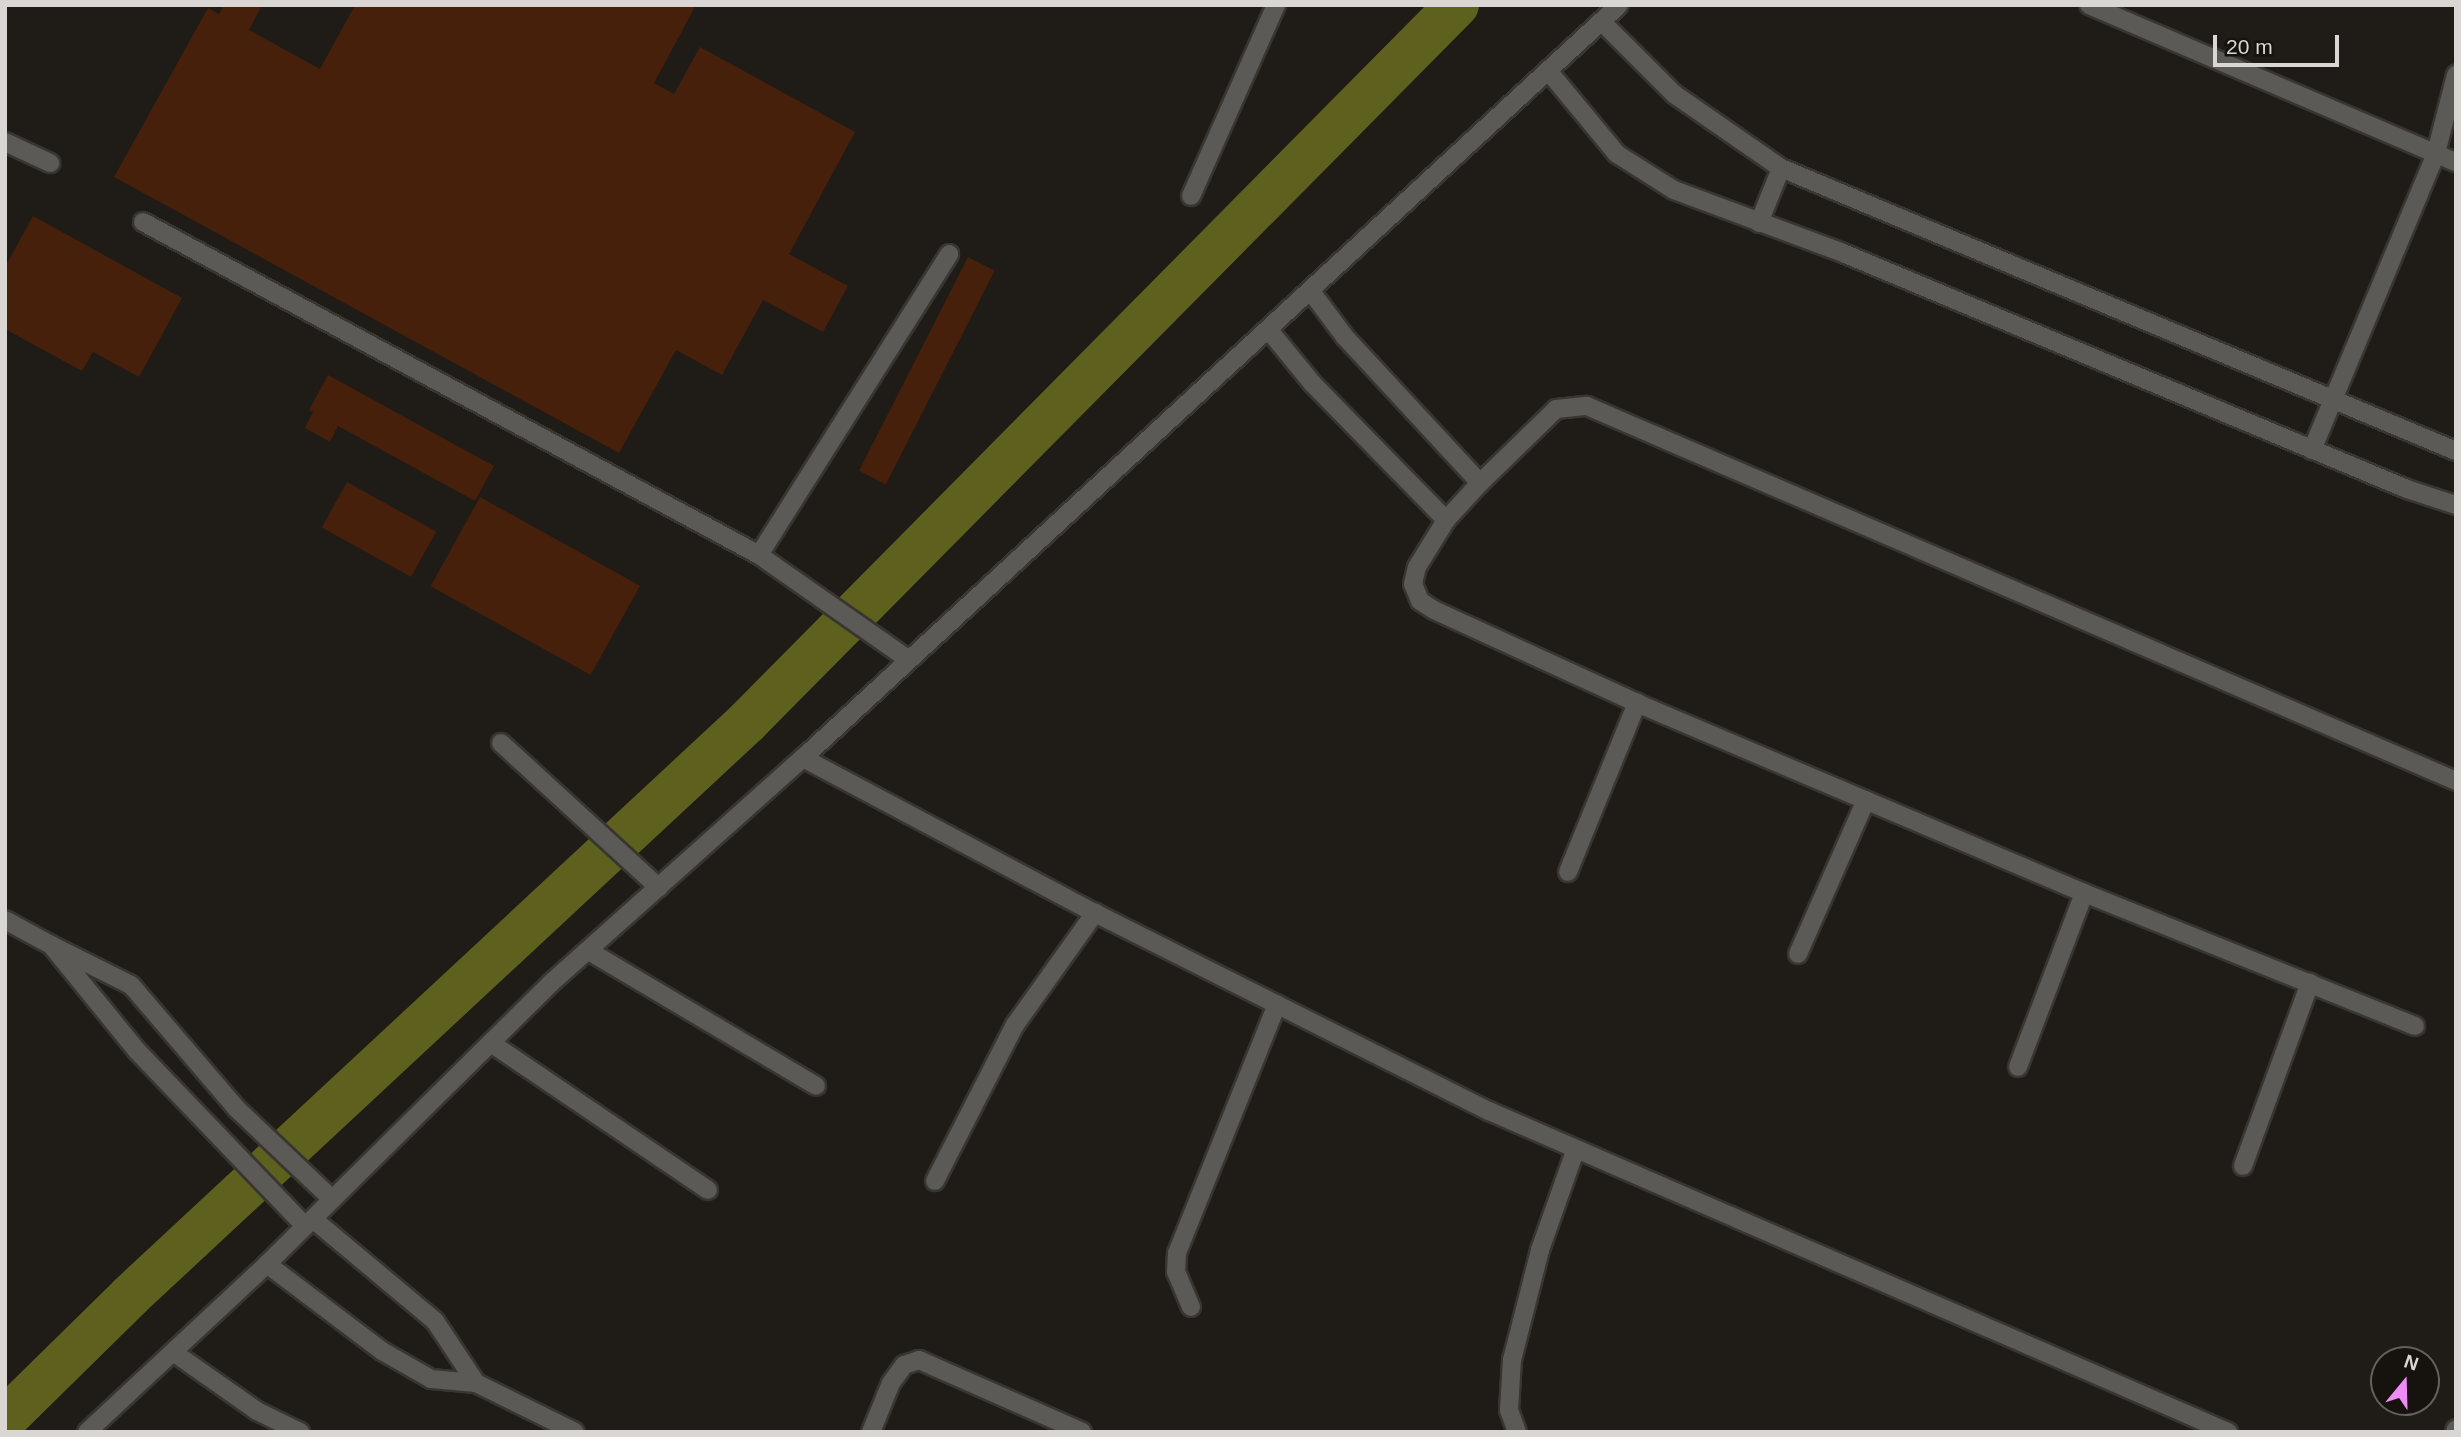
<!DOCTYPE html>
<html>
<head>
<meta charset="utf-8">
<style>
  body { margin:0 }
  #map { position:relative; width:2461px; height:1437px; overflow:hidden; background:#1f1b16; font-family:Helvetica,sans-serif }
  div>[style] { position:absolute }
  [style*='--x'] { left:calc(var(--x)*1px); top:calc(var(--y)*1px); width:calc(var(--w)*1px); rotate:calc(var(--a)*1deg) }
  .canal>* { height:44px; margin:-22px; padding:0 22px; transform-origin:22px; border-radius:22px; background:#5e611e }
  .building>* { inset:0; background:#46200a; transform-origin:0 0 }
  .roads { filter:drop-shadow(2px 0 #393530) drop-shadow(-2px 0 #393530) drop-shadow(0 2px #393530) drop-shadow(0 -2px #393530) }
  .minor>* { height:18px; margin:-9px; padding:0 9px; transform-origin:9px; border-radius:9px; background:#5b5a57 }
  span { translate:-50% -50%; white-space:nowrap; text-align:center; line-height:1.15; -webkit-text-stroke:7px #16120d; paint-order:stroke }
  .frame { position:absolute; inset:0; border:7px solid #d9d6d3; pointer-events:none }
  .north { position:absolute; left:2370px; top:1346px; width:70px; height:70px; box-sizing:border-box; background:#16120d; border:2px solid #64605c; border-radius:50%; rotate:19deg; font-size:19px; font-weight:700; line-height:28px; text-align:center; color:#d9d6d3 }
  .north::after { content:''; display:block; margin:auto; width:24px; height:32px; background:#ef8bf6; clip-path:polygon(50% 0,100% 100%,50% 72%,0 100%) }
  .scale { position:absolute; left:2213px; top:35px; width:126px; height:32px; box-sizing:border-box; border:4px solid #d9d6d3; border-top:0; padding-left:9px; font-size:21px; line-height:24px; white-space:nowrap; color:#d9d6d3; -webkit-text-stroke:5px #16120d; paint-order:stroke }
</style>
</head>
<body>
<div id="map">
  <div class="canal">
    <i style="--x:5;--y:1419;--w:175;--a:-44.5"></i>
    <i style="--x:130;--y:1296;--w:843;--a:-42.93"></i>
    <i style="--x:747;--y:722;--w:1009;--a:-45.28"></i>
  </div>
  <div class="building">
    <i style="clip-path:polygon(224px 5px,262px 5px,249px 30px,320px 69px,355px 5px,696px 5px,654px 83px,674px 94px,700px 47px,855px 132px,789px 254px,848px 286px,823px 332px,763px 300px,722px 375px,676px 350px,619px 453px,114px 177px,208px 8px,219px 14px)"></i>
    <i style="clip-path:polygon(33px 216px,182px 298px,139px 377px,93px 352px,82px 371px,5px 329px,5px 267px)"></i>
    <i style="left:968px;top:257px;width:30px;height:240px;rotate:27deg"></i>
    <i style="clip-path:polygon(328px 375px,494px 466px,475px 501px,338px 426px,330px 442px,305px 428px,313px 412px,309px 410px)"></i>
    <i style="left:347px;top:482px;width:102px;height:52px;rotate:29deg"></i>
    <i style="left:480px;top:497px;width:183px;height:102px;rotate:29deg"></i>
  </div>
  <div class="roads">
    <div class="minor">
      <i style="--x:2089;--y:5;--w:399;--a:23.2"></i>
      <i style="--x:1602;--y:22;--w:102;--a:45"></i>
      <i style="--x:1674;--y:94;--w:130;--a:34.7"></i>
      <i style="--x:1781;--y:168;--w:732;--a:22.75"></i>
      <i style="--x:1550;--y:73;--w:105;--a:50.4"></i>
      <i style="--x:1617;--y:154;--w:67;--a:32.3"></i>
      <i style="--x:1674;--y:190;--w:180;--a:20.4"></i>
      <i style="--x:1843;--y:253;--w:611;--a:22.71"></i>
      <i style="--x:2407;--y:489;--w:52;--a:18.1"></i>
      <i style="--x:5;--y:142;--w:50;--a:25"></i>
      <i style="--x:1191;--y:196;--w:209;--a:-66"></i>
      <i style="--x:143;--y:222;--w:700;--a:28.39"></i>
      <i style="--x:759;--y:555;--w:183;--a:35"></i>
      <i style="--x:1759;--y:223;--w:59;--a:-68.2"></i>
      <i style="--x:1310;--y:290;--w:59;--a:53.3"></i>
      <i style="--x:1345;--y:337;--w:199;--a:47.2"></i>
      <i style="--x:1268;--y:329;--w:70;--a:50.8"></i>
      <i style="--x:1312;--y:383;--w:192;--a:45.6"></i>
      <i style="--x:2312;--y:450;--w:322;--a:-67.3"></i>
      <i style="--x:2436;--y:153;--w:81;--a:-75.6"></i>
      <i style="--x:759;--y:555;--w:356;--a:-57.7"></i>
      <i style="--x:501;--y:743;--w:214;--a:42.5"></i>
      <i style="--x:803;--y:758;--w:331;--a:28"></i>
      <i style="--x:1095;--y:913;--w:441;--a:26.7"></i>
      <i style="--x:1489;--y:1111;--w:806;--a:23.48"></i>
      <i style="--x:1568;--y:872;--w:183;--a:-67.8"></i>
      <i style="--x:5;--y:920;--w:52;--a:28.5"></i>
      <i style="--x:589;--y:951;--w:264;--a:30.7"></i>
      <i style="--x:1798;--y:954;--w:168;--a:-66.2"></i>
      <i style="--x:2415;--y:1026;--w:357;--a:-158.1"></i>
      <i style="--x:2084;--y:893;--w:486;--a:-157"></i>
      <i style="--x:1637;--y:703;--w:223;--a:-155.4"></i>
      <i style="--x:1434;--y:610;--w:17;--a:-147"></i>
      <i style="--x:1420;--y:601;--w:18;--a:-112"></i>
      <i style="--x:1413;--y:584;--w:17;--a:-77"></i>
      <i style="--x:1417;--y:567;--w:55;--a:-58.3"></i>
      <i style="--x:1446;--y:520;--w:50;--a:-47.4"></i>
      <i style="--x:1480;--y:483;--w:106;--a:-44.2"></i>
      <i style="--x:1556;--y:409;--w:31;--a:-6"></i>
      <i style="--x:1587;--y:406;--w:946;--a:23.34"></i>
      <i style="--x:491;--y:1043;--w:262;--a:34.1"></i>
      <i style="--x:2018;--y:1067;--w:186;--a:-69.2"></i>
      <i style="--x:2243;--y:1166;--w:195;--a:-69.9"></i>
      <i style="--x:935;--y:1181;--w:175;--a:-62.9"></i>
      <i style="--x:1015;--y:1025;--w:138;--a:-54.5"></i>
      <i style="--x:313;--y:1219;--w:159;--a:39.9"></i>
      <i style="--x:435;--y:1321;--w:74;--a:56.5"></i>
      <i style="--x:305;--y:1226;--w:241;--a:-133.8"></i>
      <i style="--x:138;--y:1052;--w:138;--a:-129.1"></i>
      <i style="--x:51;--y:945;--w:89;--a:26.6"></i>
      <i style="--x:131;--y:985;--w:163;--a:49.5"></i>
      <i style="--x:237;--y:1109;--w:131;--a:43.5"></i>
      <i style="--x:267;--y:1264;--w:144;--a:37.1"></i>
      <i style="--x:382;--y:1351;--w:56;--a:29.7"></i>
      <i style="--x:431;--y:1379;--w:45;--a:5.1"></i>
      <i style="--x:476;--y:1383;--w:110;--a:26.3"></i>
      <i style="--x:1191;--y:1307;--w:38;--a:-113"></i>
      <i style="--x:1176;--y:1272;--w:19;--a:-87"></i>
      <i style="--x:1177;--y:1253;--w:268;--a:-68.1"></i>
      <i style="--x:173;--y:1352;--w:103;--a:35.1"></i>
      <i style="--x:257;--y:1411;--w:48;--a:26"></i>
      <i style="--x:87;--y:1432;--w:246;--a:-43"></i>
      <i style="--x:267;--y:1264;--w:400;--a:-44.7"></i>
      <i style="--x:551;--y:983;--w:338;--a:-41.8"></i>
      <i style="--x:803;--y:758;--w:1110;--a:-42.7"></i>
      <i style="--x:871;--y:1432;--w:53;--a:-67.8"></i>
      <i style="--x:891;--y:1383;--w:22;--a:-54"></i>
      <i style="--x:904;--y:1365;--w:16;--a:-18"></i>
      <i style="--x:919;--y:1360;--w:178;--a:23.8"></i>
      <i style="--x:1517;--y:1432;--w:23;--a:-110"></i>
      <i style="--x:1509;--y:1410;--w:50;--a:-86.6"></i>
      <i style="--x:1512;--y:1360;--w:114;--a:-75.7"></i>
      <i style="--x:1540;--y:1250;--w:105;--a:-70.5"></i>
      <i style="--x:2455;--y:1432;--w:3;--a:-72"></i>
    </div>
  </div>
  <div class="frame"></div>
  <div class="north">N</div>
  <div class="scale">20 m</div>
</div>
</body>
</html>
